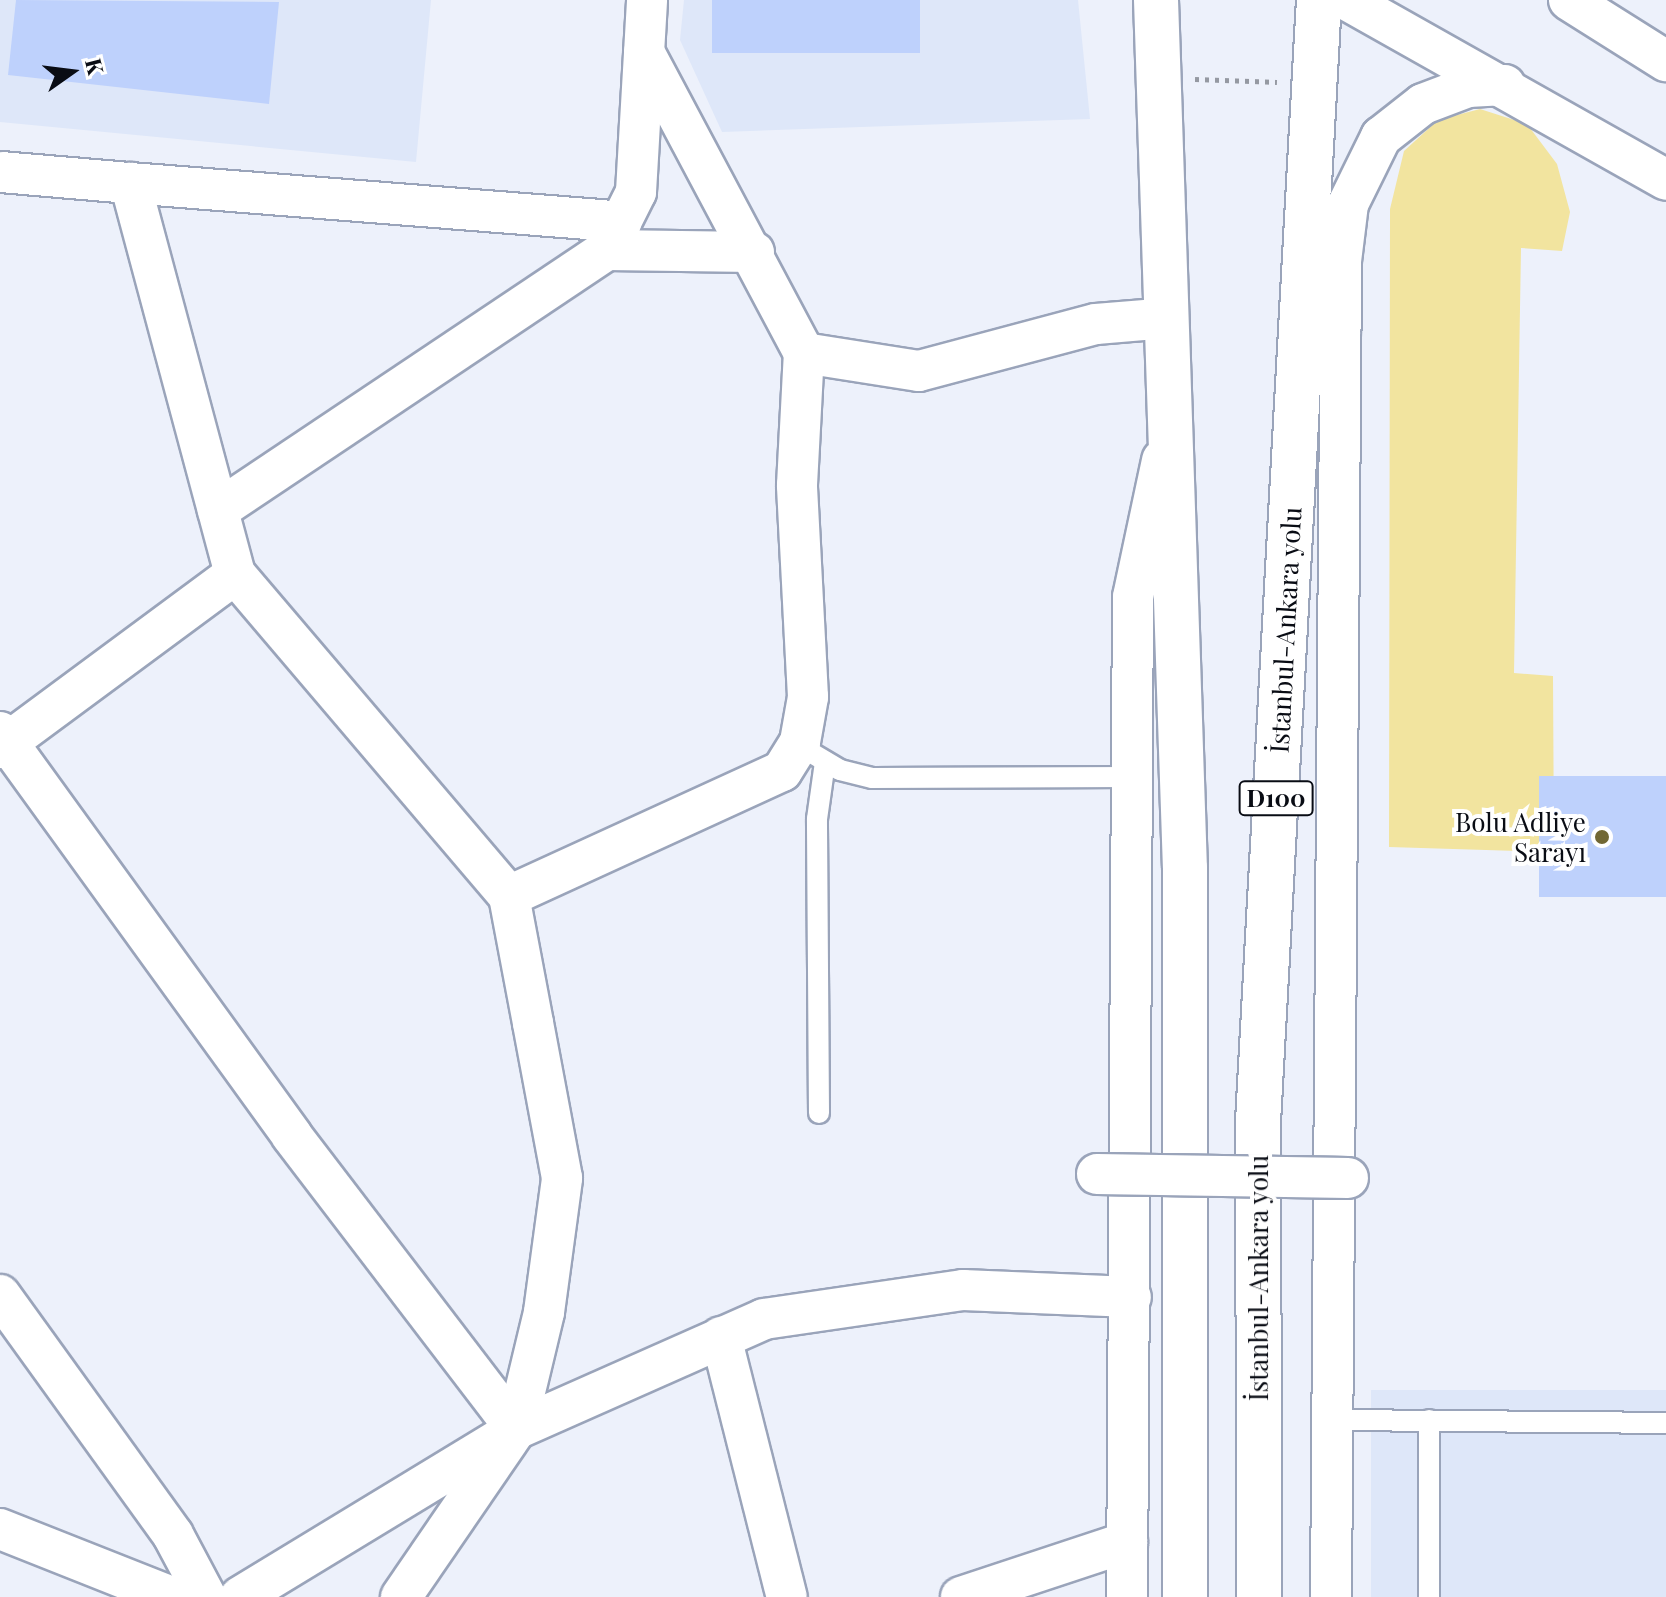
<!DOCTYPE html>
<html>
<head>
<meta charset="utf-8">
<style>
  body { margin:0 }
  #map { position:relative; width:1666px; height:1597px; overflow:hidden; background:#edf1fb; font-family:"Playfair Display",serif }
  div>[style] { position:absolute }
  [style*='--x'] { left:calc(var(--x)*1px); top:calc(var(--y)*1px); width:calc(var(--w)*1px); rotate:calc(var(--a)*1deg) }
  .built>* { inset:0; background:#dee7f9; transform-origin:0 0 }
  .green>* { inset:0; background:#f2e49f }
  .building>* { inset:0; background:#bed1fc; transform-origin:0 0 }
  .path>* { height:5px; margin-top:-2.5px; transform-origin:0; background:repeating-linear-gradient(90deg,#9599a2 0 4px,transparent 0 10px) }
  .roads { filter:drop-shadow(2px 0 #9aa4ba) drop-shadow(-2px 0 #9aa4ba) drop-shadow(0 2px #9aa4ba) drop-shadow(0 -2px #9aa4ba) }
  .lane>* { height:20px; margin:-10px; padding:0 10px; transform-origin:10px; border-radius:10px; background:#fff }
  .street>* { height:40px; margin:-20px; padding:0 20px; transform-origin:20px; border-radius:20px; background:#fff }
  .highway>* { height:44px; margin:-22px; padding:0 22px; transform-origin:22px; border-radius:22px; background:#fff }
  .bridges { filter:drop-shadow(2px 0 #9aa4ba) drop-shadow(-2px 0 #9aa4ba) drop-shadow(0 2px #9aa4ba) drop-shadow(0 -2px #9aa4ba) }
  .street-bridge>* { height:40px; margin:-20px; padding:0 20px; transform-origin:20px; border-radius:20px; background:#fff }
  .dots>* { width:22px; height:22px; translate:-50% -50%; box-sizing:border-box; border:4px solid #fff; border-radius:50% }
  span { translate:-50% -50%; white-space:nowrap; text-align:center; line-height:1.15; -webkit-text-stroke:8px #fff; paint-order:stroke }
  .shield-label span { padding:2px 6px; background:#fff; border:2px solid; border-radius:6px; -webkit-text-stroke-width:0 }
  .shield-label { font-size:24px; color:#090c14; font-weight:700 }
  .street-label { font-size:26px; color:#090c14 }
  .poi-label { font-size:26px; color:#090c14 }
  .right { translate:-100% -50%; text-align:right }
  .north { position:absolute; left:32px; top:32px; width:80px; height:80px; -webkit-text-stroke:6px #fff; paint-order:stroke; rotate:76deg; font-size:22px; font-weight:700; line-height:32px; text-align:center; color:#090c14 }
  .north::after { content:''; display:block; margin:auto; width:28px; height:36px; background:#090c14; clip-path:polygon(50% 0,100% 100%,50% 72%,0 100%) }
</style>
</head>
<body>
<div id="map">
  <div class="built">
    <i style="clip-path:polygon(0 0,431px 0,416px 162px,0 122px)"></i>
    <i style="clip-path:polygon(684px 0,1078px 0,1090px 119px,722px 132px,680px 40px)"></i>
    <i style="left:1666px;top:1390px;width:207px;height:295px;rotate:90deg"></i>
  </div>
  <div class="green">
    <i style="clip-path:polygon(1480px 109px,1527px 124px,1557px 164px,1570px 212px,1562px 251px,1521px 248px,1514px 673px,1553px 676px,1554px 852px,1389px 847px,1390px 209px,1404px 151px,1438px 120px)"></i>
  </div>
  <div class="building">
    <i style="clip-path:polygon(16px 0,279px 2px,269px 104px,8px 75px)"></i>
    <i style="left:712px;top:0;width:208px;height:53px"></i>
    <i style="left:1539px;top:776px;width:127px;height:121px"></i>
  </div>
  <div class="path">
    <i style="--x:1195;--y:79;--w:82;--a:2.1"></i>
  </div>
  <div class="roads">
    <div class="lane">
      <i style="--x:815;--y:755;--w:29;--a:31"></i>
      <i style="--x:840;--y:770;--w:33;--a:14"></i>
      <i style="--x:872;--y:778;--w:259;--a:-0.2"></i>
      <i style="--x:819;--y:1113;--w:294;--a:-90.4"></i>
      <i style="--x:817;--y:819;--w:58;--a:-82"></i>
      <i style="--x:1334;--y:1420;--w:332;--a:0.5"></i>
      <i style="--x:1429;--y:1597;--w:177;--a:-90"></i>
    </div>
    <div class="street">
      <i style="--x:1347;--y:0;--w:366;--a:29.4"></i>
      <i style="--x:1569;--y:0;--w:115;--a:32.2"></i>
      <i style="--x:644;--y:52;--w:341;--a:62"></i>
      <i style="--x:804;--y:353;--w:116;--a:8.9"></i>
      <i style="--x:919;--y:371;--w:183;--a:-14.9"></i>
      <i style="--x:1096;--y:324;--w:71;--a:-4.8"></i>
      <i style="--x:1;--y:172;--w:129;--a:4.9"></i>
      <i style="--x:607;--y:250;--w:147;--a:0.8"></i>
      <i style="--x:218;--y:510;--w:468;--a:-33.8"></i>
      <i style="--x:607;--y:250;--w:65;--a:-63.4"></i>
      <i style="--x:636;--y:192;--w:192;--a:-86.7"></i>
      <i style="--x:0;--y:732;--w:498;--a:54.1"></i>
      <i style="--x:292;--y:1136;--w:369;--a:52.6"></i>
      <i style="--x:0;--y:748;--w:292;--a:-36.5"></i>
      <i style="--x:509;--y:896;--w:300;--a:-24.6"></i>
      <i style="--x:782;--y:771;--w:34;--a:-58"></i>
      <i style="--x:800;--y:742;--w:46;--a:-79.9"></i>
      <i style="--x:808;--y:697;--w:212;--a:-93"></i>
      <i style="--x:797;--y:485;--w:132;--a:-87"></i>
      <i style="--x:0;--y:1295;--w:296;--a:54.2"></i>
      <i style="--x:173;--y:1535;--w:70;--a:62"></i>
      <i style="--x:721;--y:1337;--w:268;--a:75.8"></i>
      <i style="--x:0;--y:1529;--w:185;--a:21.6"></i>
      <i style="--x:240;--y:1597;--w:323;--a:-31.3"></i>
      <i style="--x:516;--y:1429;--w:271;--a:-23.9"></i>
      <i style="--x:764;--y:1319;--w:201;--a:-8.3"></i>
      <i style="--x:963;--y:1290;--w:168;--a:2.4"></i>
      <i style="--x:401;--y:1597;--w:204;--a:-55.6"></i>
      <i style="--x:516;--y:1429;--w:120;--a:-76.5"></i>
      <i style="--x:544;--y:1312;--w:135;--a:-82.3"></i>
      <i style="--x:562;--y:1178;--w:158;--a:-100.6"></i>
      <i style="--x:533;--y:1023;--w:129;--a:-100.7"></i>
      <i style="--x:509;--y:896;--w:423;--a:-130.4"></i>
      <i style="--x:235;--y:574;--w:405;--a:-105"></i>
      <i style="--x:130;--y:183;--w:493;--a:4.5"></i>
      <i style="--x:961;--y:1597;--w:175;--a:-18.3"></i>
      <i style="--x:1127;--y:1597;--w:1000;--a:-89.66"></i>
      <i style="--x:1133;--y:597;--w:140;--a:-78"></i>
      <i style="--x:1331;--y:1597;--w:1336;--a:-89.57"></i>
      <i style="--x:1341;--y:261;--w:57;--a:-83"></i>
      <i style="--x:1348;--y:204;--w:75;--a:-63.8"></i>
      <i style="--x:1381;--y:137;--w:53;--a:-38.2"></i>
      <i style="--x:1423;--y:104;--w:48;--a:-20.7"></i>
      <i style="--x:1468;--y:87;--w:37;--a:-3"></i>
    </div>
    <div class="highway">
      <i style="--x:1156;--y:0;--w:868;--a:88.09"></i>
      <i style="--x:1185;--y:868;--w:729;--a:90"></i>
      <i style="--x:1317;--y:256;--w:78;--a:74.4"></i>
      <i style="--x:1259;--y:1597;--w:475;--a:-90.1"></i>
      <i style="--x:1258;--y:1122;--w:1124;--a:-86.89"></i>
    </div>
  </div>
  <div class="bridges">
    <div class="street-bridge">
      <i style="--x:1097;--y:1174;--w:251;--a:0.9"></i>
    </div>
  </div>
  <div class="dots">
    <i style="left:1602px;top:837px;background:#716734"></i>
  </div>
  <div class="shield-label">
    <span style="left:1276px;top:798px">D100</span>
  </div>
  <div class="street-label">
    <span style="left:1285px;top:630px;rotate:-87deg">İstanbul-Ankara yolu</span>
    <span style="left:1258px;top:1278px;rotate:-90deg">İstanbul-Ankara yolu</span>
  </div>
  <div class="poi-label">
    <span class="right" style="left:1586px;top:837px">Bolu Adliye<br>Sarayı</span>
  </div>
  <div class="north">K</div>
</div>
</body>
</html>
